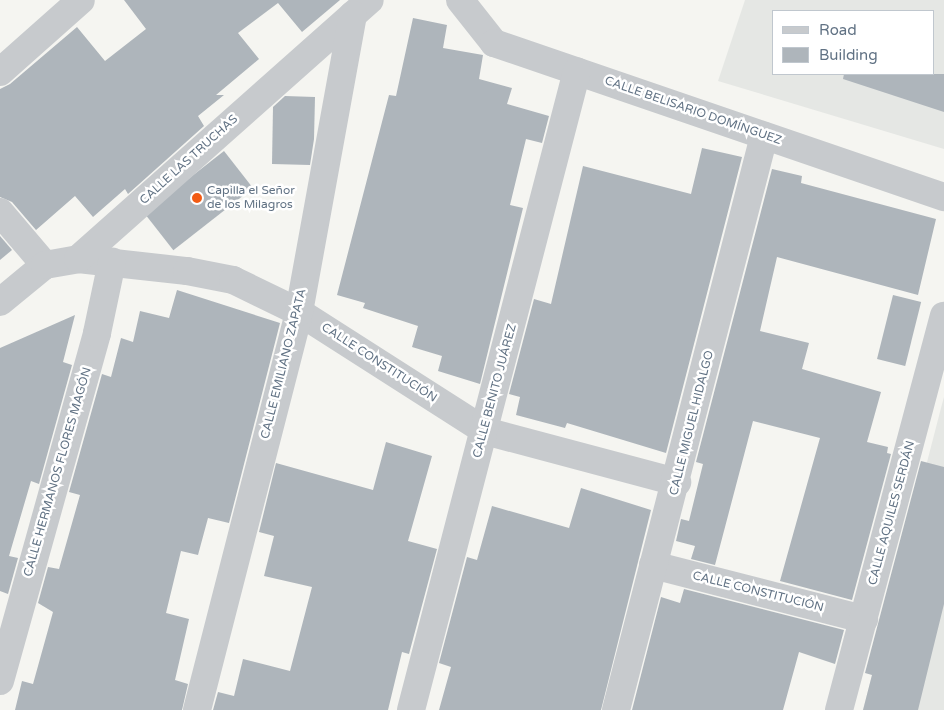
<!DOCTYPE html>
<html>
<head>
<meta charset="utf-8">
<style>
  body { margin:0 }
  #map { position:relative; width:944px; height:710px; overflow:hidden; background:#f5f5f1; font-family:"Varela Round",sans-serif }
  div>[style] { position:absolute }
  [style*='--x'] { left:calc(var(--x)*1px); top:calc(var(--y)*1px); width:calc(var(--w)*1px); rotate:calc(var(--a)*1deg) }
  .built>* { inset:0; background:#e5e7e4 }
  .building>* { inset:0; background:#aeb5bb; transform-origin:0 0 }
  .minor>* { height:28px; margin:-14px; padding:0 14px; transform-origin:14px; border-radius:14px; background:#c7cacd }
  .dots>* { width:14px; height:14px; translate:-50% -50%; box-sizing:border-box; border:2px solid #fff; border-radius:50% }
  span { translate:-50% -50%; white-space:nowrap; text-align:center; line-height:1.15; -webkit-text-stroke:5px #fff; paint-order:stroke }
  .street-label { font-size:12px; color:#617284 }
  .poi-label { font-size:12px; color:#617284 }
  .left { translate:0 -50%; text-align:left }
  .legend { position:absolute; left:772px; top:10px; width:162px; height:65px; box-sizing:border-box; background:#fff; border:1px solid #c0c7ce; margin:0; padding:6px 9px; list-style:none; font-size:15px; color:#617284 }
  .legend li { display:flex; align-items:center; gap:10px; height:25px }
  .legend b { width:25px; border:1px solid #c0c7ce }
</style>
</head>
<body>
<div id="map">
  <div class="built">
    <i style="clip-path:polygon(evenodd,745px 0,944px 0,944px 149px,718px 81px,745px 0,773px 11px,933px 11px,933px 74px,773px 74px,773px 11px)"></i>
    <i style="clip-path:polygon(944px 397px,944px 710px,863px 710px,941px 408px)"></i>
  </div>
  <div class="building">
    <i style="clip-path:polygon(124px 0,340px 0,302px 32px,278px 3px,238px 33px,259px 59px,216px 95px,224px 95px,198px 116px,204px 126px,128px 194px,125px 189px,93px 217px,75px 196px,36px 230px,12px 202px,0 197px,0 89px,10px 84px,77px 27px,105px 61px,146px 29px)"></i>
    <i style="clip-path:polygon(413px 18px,447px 25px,443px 48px,483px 55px,479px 79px,512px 88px,507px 104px,549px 116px,542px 143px,526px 139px,510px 205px,523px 208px,480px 384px,438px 371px,442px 356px,412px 347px,418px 326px,363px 308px,365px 303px,337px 295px,389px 95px,396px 96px)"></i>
    <i style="clip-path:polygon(844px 74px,944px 74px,944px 112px,843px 79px)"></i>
    <i style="clip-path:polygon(285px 96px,315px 97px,314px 139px,310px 165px,272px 164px,273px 107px)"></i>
    <i style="clip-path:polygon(702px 148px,742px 157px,666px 453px,567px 423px,565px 428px,516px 415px,520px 397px,509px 394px,534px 299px,551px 304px,583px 166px,691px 194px)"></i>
    <i style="left:224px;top:151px;width:47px;height:101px;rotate:52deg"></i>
    <i style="clip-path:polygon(772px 169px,802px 176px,801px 183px,936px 219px,918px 295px,777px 257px,760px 331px,809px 343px,802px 369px,881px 392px,867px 442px,888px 447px,887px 453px,891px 454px,852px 600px,780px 581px,820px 438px,753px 421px,715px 565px,691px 559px,695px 546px,676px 541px,681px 519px,689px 521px,703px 464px,696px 462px)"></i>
    <i style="clip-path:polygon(0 236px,12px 250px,0 260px)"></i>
    <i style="clip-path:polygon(177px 290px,280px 323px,229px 523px,208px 518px,198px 555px,181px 551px,166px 613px,189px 619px,175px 680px,188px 684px,182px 710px,15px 710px,22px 681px,33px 684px,53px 612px,38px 603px,48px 567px,59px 569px,80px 495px,69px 492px,102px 374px,111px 377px,121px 338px,133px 342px,140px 311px,169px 318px)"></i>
    <i style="left:893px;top:295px;width:29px;height:66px;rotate:14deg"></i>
    <i style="clip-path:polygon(75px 315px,63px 362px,72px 365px,39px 484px,31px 481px,9px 556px,18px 558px,8px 594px,0 591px,0 348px)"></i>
    <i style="clip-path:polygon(386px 442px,432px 456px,408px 541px,437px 549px,409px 654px,402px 652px,388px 710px,213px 710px,218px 692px,234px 696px,243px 659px,290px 671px,312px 587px,264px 576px,274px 536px,259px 532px,276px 463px,373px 490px)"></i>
    <i style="clip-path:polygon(921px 461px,944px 467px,944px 604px,918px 710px,863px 710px,872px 675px,865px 673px)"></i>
    <i style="clip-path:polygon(581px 488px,651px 510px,601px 710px,439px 710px,451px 667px,439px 663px,467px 557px,477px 560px,492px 506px,569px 528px)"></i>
    <i style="clip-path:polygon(684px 589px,844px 630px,835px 664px,799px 652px,783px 710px,632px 710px,661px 597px,680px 603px)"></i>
  </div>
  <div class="minor">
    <i style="--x:460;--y:0;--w:55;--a:51.7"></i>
    <i style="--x:494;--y:43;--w:476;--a:18.9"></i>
    <i style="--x:0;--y:72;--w:108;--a:-41.6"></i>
    <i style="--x:0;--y:212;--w:70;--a:49.7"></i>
    <i style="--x:78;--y:259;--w:110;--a:6.3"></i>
    <i style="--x:187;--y:271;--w:47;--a:11.1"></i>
    <i style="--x:233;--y:280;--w:73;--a:25.9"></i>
    <i style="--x:299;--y:312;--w:221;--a:32.6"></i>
    <i style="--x:485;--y:431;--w:199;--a:14.9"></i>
    <i style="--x:0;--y:302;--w:58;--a:-39.4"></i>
    <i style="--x:45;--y:265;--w:34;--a:-10"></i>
    <i style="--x:78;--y:259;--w:390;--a:-41.6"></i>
    <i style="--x:653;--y:565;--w:218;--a:14.4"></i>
    <i style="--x:0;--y:681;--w:361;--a:-74.4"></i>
    <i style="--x:97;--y:333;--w:73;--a:-78.1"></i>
    <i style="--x:197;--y:710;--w:411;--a:-75.6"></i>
    <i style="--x:299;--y:312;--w:302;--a:-79.7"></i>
    <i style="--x:411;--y:710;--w:660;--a:-75.44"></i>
    <i style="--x:616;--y:710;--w:593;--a:-75.54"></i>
    <i style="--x:839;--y:710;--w:408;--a:-75.1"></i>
  </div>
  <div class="dots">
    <i style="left:197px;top:198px;background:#f25b14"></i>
  </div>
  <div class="street-label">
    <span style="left:693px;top:111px;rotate:19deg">CALLE BELISARIO DOMÍNGUEZ</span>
    <span style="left:189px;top:160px;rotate:-42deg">CALLE LAS TRUCHAS</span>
    <span style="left:379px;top:363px;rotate:33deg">CALLE CONSTITUCIÓN</span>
    <span style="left:284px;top:364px;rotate:-76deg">CALLE EMILIANO ZAPATA</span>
    <span style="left:495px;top:391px;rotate:-75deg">CALLE BENITO JUÁREZ</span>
    <span style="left:692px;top:423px;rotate:-76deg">CALLE MIGUEL HIDALGO</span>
    <span style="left:58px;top:472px;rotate:-74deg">CALLE HERMANOS FLORES MAGÓN</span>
    <span style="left:892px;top:513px;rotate:-75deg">CALLE AQUILES SERDÁN</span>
    <span style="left:758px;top:592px;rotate:14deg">CALLE CONSTITUCIÓN</span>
  </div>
  <div class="poi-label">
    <span class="left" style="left:207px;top:198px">Capilla el Señor<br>de los Milagros</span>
  </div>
  <ul class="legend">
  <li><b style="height:6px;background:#c7cacd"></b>Road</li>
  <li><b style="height:14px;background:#aeb5bb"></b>Building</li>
  </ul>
</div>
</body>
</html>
